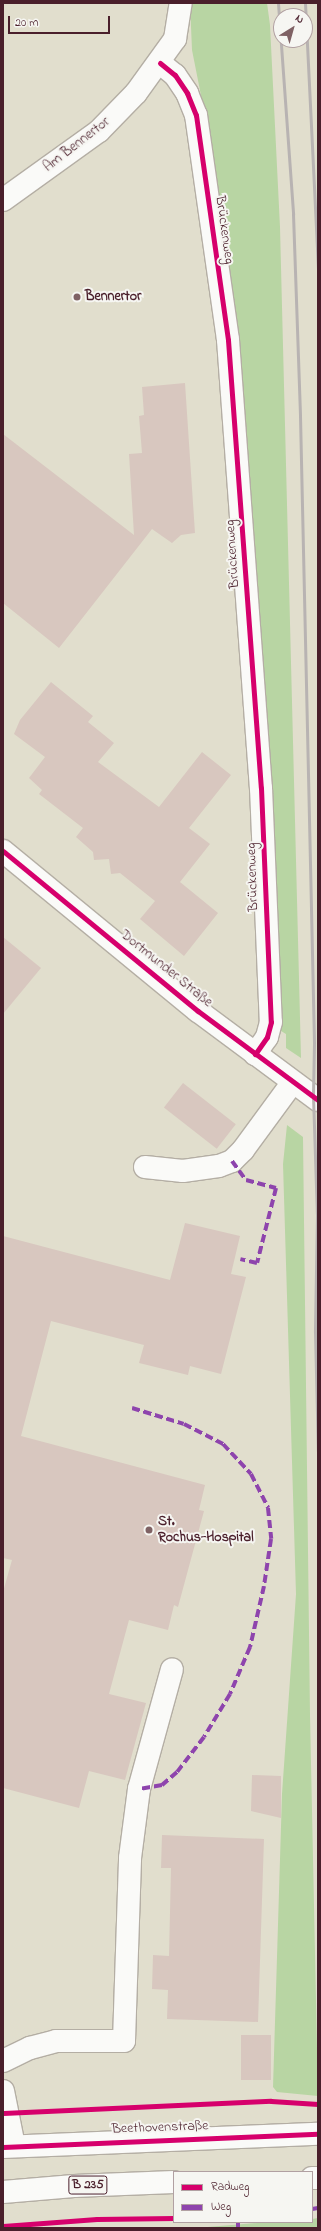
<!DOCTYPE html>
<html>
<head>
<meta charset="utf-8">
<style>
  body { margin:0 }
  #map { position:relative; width:321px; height:2231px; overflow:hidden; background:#e1decd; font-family:"Indie Flower",sans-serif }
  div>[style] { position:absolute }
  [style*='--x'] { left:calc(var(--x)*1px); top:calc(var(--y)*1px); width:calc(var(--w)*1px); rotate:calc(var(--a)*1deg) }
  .green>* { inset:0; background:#b8d5a3 }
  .building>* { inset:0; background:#d8c7bf; transform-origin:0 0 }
  .roads { filter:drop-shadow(1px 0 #b4aea4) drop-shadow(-1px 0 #b4aea4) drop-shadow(0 1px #b4aea4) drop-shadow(0 -1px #b4aea4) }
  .minor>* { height:22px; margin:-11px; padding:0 11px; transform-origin:11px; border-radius:11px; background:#fafaf8 }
  .major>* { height:22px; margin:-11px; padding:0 11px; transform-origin:11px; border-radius:11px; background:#fafaf8 }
  .rail>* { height:3px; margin:-1.5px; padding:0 1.5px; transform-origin:1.5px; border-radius:1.5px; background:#b8b3b2 }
  .quiet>* { height:4px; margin-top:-2px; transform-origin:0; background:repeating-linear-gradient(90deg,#8e44ad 0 8px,transparent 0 12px) }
  .cycleway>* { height:5px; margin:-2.5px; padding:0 2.5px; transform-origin:2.5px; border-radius:2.5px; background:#d6006c }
  .dots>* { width:11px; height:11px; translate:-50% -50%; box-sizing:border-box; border:2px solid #f6f6f2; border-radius:50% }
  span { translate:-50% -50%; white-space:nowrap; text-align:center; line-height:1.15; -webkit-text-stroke:4px #f6f6f2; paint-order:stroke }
  .shield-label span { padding:1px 3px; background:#f6f6f2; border:1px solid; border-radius:3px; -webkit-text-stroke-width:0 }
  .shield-label { font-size:13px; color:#4a1f2b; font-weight:700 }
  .street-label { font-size:14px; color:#4a1f2b }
  .poi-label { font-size:14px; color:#4a1f2b; font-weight:700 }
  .left { translate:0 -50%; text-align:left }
  .frame { position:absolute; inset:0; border:4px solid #4a1f2b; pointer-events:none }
  .legend { position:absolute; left:173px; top:2171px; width:140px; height:52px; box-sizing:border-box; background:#f6f6f2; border:1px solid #b1a0a2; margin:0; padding:5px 7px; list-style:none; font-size:12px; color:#4a1f2b }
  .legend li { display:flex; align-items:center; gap:8px; height:20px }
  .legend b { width:20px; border:1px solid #b1a0a2 }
  .north { position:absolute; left:273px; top:8px; width:40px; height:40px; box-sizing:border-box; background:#f6f6f2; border:1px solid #b1a0a2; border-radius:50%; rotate:37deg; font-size:11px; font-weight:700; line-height:16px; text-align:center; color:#4a1f2b }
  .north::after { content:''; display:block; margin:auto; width:14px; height:18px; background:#7f6264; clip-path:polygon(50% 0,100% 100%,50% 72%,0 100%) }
  .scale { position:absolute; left:8px; top:16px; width:102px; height:18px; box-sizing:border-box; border:2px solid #4a1f2b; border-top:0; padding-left:5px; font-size:12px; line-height:14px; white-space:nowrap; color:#4a1f2b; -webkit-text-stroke:3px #f6f6f2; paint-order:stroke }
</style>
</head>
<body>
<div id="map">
  <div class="green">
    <i style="clip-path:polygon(190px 3px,267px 3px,270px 25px,280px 227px,301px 1058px,286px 1048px,286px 1034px,281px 1031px,258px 610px,211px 146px,192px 50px)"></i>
    <i style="clip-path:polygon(287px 1125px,303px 1137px,310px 1715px,318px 2096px,277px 2092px,273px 2087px,282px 1794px,296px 1594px,283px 1164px)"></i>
    <i style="clip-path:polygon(318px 2218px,318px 2228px,195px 2228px,269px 2222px,312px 2222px,312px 2219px)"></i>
  </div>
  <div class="building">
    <i style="clip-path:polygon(185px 383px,195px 533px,181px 535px,172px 543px,152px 529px,59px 648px,3px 603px,3px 434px,134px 535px,129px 454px,142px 453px,139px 416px,144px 415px,142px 387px)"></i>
    <i style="clip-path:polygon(51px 682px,93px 716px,88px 722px,114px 743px,98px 762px,159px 807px,202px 752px,231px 775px,189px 828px,210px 844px,180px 882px,218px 913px,184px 956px,140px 919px,155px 901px,120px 873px,111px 874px,109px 859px,94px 860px,93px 852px,76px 837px,83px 828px,39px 794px,42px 790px,29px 778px,45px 757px,14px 734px,20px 720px)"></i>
    <i style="clip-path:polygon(3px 937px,41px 968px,3px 1014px)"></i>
    <i style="left:183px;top:1083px;width:67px;height:31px;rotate:38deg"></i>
    <i style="clip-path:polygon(185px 1223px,240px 1236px,231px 1274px,246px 1277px,221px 1374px,190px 1366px,188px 1375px,139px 1363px,144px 1345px,51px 1321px,21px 1436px,205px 1485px,199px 1510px,204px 1511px,178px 1607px,174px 1605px,168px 1630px,129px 1620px,109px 1694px,146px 1703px,125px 1780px,89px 1771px,79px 1808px,3px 1788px,3px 1592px,12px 1560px,3px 1558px,3px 1236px,170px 1280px)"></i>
    <i style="clip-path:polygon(252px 1775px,281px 1776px,281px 1818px,251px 1811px)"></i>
    <i style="clip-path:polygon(162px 1835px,264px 1839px,258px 2022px,167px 2019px,168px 1990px,152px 1989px,153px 1955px,169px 1956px,171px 1868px,161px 1868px)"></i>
    <i style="left:241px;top:2035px;width:30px;height:45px"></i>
  </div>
  <div class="roads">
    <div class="minor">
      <i style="--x:160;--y:63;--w:19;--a:39"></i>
      <i style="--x:175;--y:75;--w:22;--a:56"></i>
      <i style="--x:187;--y:93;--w:24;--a:68"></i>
      <i style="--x:196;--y:115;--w:227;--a:81.9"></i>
      <i style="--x:228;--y:340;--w:449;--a:85.8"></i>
      <i style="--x:261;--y:788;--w:234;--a:87.6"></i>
      <i style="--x:271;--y:1022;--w:16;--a:105"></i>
      <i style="--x:267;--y:1037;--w:21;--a:125"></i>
      <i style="--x:3;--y:200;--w:118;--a:-35.7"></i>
      <i style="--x:99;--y:131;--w:53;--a:-45.8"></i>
      <i style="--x:136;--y:93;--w:67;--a:-54.2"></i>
      <i style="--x:175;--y:39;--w:36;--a:-81"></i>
      <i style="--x:3;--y:851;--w:252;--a:39.4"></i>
      <i style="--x:198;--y:1011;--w:149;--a:36.6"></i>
      <i style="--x:145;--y:1167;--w:38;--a:6"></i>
      <i style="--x:183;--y:1171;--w:36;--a:-8"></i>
      <i style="--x:219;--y:1166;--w:14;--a:-21"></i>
      <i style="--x:232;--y:1161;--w:16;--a:-45"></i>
      <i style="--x:243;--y:1150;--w:84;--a:-53.7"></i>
      <i style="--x:3;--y:2061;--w:30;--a:-26"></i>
      <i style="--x:30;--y:2048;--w:27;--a:-15"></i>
      <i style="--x:56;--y:2041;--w:68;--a:0"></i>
      <i style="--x:124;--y:2041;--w:183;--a:-88.1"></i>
      <i style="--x:130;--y:1858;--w:70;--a:-82.6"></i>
      <i style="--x:139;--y:1789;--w:124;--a:-74.6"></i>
      <i style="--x:3;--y:2091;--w:56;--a:78.7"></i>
    </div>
    <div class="major">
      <i style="--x:3;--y:2147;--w:315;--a:-2.4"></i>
      <i style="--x:312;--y:2178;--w:6;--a:0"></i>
      <i style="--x:3;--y:2192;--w:71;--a:-4.8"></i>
      <i style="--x:74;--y:2186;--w:100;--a:-2.3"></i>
    </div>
  </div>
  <div class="rail">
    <i style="--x:278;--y:3;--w:212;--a:85.9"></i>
    <i style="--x:293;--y:214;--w:202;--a:88"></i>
    <i style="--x:300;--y:416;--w:627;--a:88.72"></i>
    <i style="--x:314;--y:1043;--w:53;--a:91.1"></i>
    <i style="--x:313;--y:1096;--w:118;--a:88.1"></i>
    <i style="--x:317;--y:1214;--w:118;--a:91"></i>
    <i style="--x:315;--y:1332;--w:119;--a:88.6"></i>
    <i style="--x:305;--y:3;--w:269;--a:87.2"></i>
  </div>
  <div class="quiet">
    <i style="--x:232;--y:1161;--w:24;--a:54"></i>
    <i style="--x:246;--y:1180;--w:31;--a:15"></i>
    <i style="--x:276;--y:1188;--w:77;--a:104.2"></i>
    <i style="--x:257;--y:1263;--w:17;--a:-167"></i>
    <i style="--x:132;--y:1408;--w:54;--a:17.1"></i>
    <i style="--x:184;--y:1424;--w:44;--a:27.1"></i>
    <i style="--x:223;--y:1444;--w:41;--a:47"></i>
    <i style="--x:251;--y:1474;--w:38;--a:63"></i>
    <i style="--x:268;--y:1508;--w:31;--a:84"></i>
    <i style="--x:271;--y:1539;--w:48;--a:98.5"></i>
    <i style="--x:264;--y:1586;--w:63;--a:102.9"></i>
    <i style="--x:250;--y:1647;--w:51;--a:113.1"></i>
    <i style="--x:230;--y:1694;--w:50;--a:121.2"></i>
    <i style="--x:204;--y:1737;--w:44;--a:127.6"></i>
    <i style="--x:177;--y:1772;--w:20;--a:139"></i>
    <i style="--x:162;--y:1785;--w:23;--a:170"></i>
    <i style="--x:312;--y:2209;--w:6;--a:-9"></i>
    <i style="--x:238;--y:2222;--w:6;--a:90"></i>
  </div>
  <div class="cycleway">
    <i style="--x:160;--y:63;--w:19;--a:39"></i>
    <i style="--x:175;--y:75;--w:22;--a:56"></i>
    <i style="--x:187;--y:93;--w:24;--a:68"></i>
    <i style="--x:196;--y:115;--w:227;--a:81.9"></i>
    <i style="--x:228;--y:340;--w:449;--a:85.8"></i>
    <i style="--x:261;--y:788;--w:234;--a:87.6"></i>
    <i style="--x:271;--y:1022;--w:16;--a:105"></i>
    <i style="--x:267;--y:1037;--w:21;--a:125"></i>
    <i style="--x:3;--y:851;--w:252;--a:39.4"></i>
    <i style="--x:198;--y:1011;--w:149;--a:36.6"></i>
    <i style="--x:3;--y:2113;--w:268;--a:-2.6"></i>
    <i style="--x:271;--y:2101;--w:47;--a:3.7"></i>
    <i style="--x:3;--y:2147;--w:315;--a:-2.4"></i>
    <i style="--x:3;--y:2226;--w:94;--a:-4.3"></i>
    <i style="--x:97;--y:2219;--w:77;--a:-0.7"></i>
  </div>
  <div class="dots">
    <i style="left:77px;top:297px;background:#7f6264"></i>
    <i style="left:149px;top:1530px;background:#7f6264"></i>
  </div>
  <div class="shield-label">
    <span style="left:88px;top:2185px">B 235</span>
  </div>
  <div class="street-label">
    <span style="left:77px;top:145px;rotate:-38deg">Am Bennertor</span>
    <span style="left:224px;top:230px;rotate:82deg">Brückenweg</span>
    <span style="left:233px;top:554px;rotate:-94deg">Brückenweg</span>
    <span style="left:253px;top:877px;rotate:-92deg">Brückenweg</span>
    <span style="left:166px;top:969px;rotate:39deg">Dortmunder Straße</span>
    <span style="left:160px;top:2128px;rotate:-2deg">Beethovenstraße</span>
  </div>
  <div class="poi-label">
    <span class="left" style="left:85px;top:297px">Bennertor</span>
    <span class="left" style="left:158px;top:1530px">St.<br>Rochus-Hospital</span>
  </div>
  <div class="frame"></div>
  <ul class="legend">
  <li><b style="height:5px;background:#d6006c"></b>Radweg</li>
  <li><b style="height:5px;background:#8e44ad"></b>Weg</li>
  </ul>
  <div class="north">N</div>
  <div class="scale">20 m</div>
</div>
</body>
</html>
